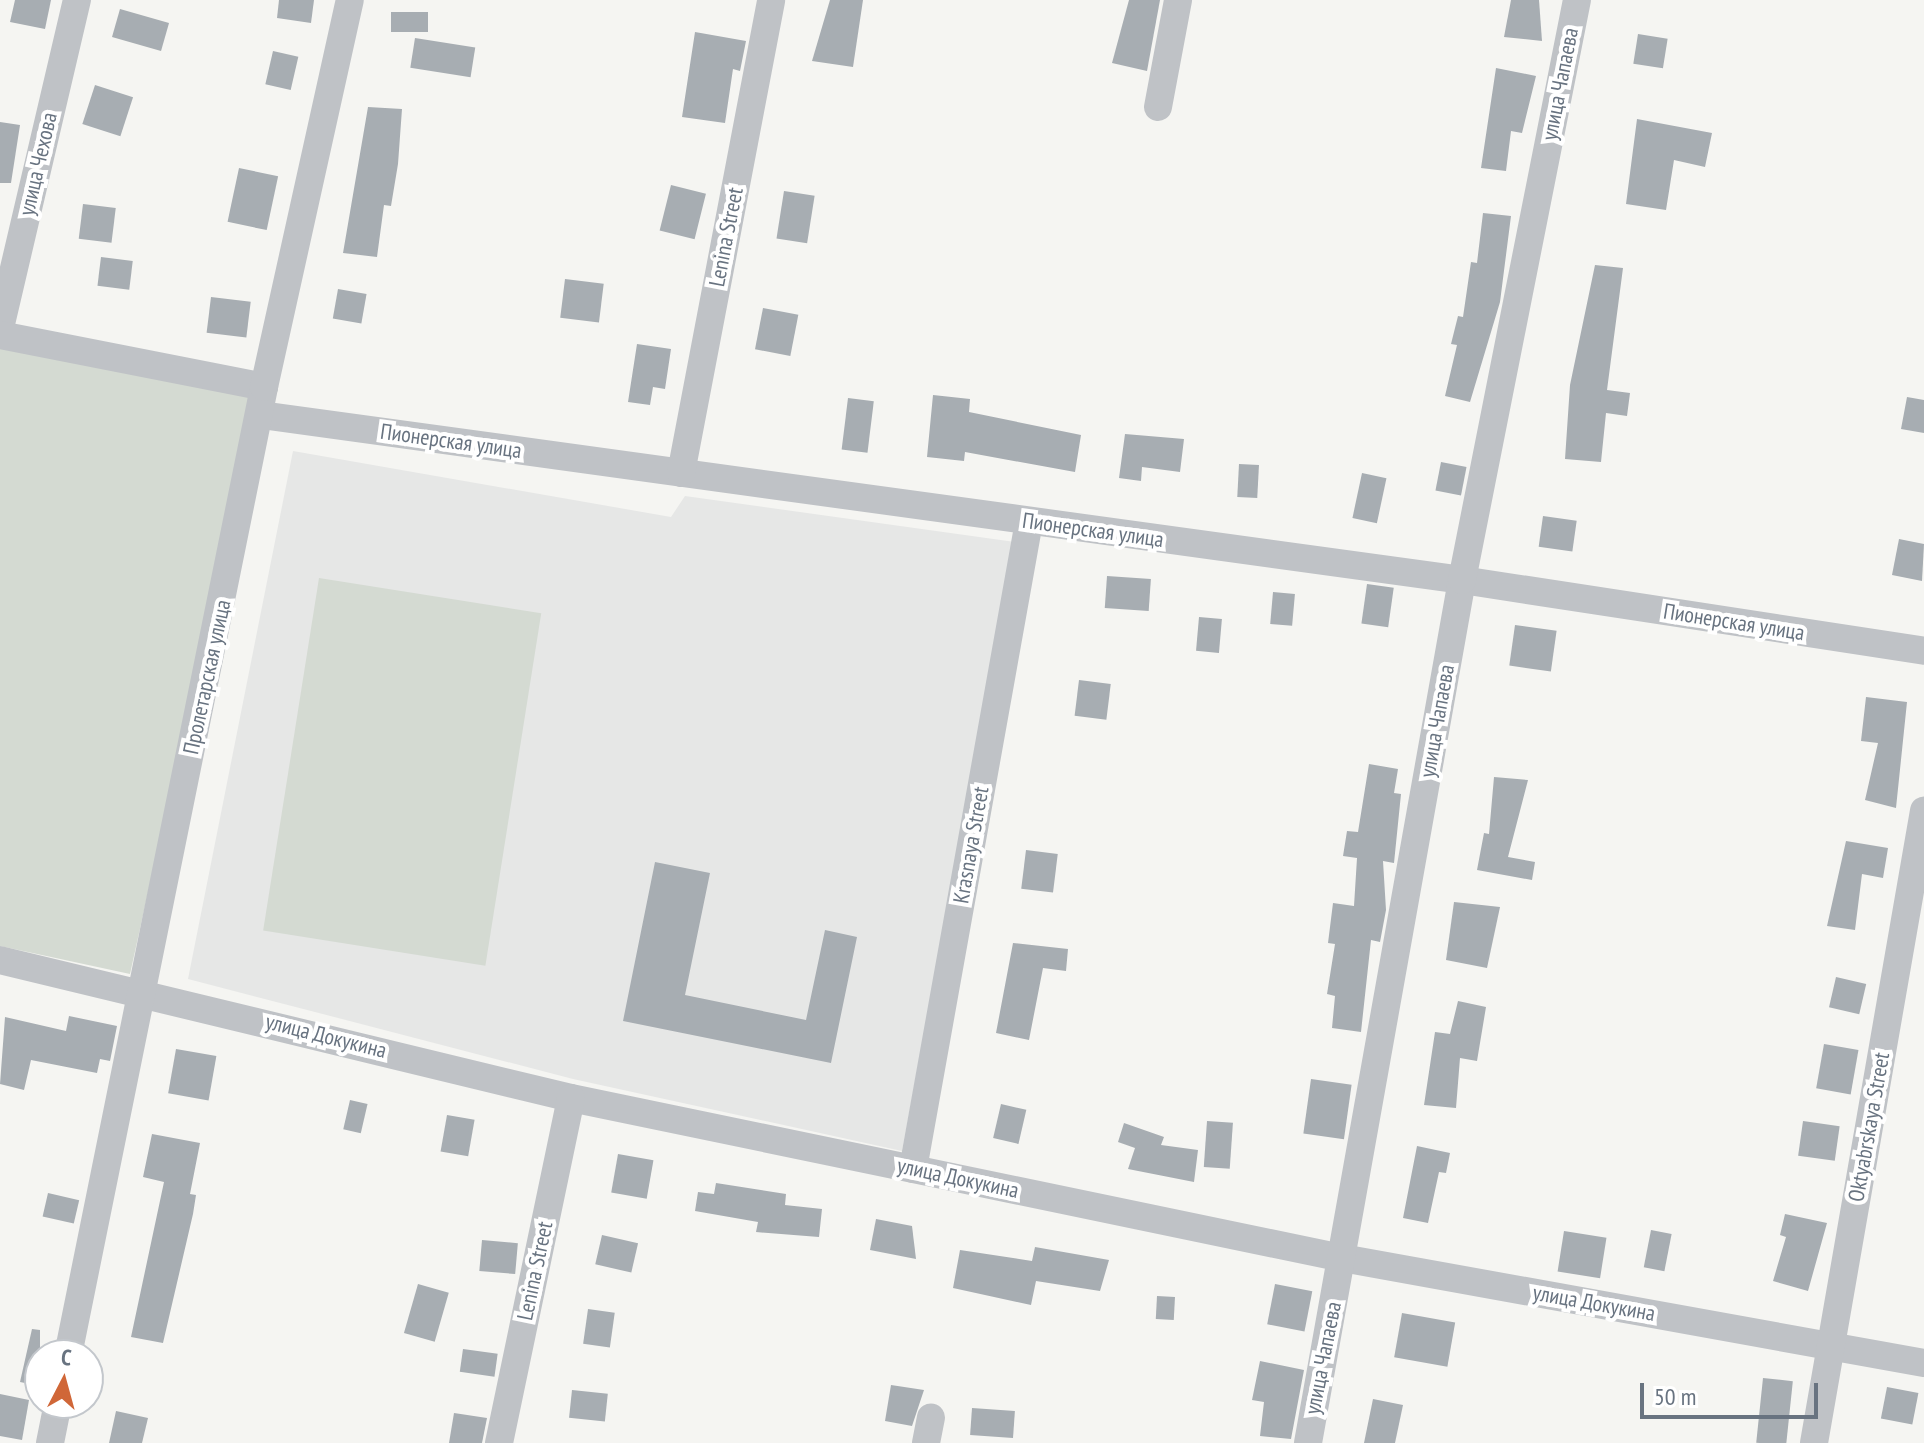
<!DOCTYPE html>
<html>
<head>
<meta charset="utf-8">
<style>
  body { margin:0 }
  #map { position:relative; width:1924px; height:1443px; overflow:hidden; background:#f5f5f2; font-family:"PT Sans Narrow",sans-serif }
  div>[style] { position:absolute }
  [style*='--x'] { left:calc(var(--x)*1px); top:calc(var(--y)*1px); width:calc(var(--w)*1px); rotate:calc(var(--a)*1deg) }
  .built>* { inset:0; background:#e6e7e6 }
  .green>* { inset:0; background:#d4dad2; transform-origin:0 0 }
  .building>* { inset:0; background:#a7adb2; transform-origin:0 0 }
  .minor>* { height:28px; margin:-14px; padding:0 14px; transform-origin:14px; border-radius:14px; background:#bfc2c6 }
  span { translate:-50% -50%; white-space:nowrap; text-align:center; line-height:1.15; -webkit-text-stroke:8px #fff; paint-order:stroke }
  .street-label { font-size:22px; color:#687380 }
  .north { position:absolute; left:24px; top:1339px; width:80px; height:80px; box-sizing:border-box; background:#fff; border:2px solid #c3c7cc; border-radius:50%; rotate:6deg; font-size:22px; font-weight:700; line-height:32px; text-align:center; color:#687380 }
  .north::after { content:''; display:block; margin:auto; width:28px; height:36px; background:#d06738; clip-path:polygon(50% 0,100% 100%,50% 72%,0 100%) }
  .scale { position:absolute; left:1640px; top:1383px; width:178px; height:36px; box-sizing:border-box; border:4px solid #687380; border-top:0; padding-left:10px; font-size:24px; line-height:28px; white-space:nowrap; color:#687380; -webkit-text-stroke:6px #fff; paint-order:stroke }
</style>
</head>
<body>
<div id="map">
  <div class="built">
    <i style="clip-path:polygon(293px 451px,671px 517px,685px 496px,1015px 542px,902px 1151px,573px 1079px,188px 979px)"></i>
  </div>
  <div class="green">
    <i style="clip-path:polygon(0 347px,257px 398px,130px 974px,0 946px)"></i>
    <i style="left:319px;top:578px;width:225px;height:357px;rotate:9deg"></i>
  </div>
  <div class="building">
    <i style="clip-path:polygon(15px 0,51px 0,45px 29px,10px 22px)"></i>
    <i style="clip-path:polygon(279px 0,314px 0,311px 23px,277px 18px)"></i>
    <i style="clip-path:polygon(830px 0,863px 0,853px 67px,812px 61px)"></i>
    <i style="clip-path:polygon(1129px 0,1160px 0,1147px 71px,1112px 63px)"></i>
    <i style="clip-path:polygon(1511px 0,1539px 0,1542px 41px,1504px 37px)"></i>
    <i style="left:120px;top:9px;width:51px;height:29px;rotate:16deg"></i>
    <i style="left:391px;top:12px;width:37px;height:20px"></i>
    <i style="clip-path:polygon(695px 32px,746px 41px,740px 71px,733px 69px,725px 123px,682px 117px)"></i>
    <i style="left:1638px;top:34px;width:30px;height:30px;rotate:9deg"></i>
    <i style="left:415px;top:38px;width:61px;height:30px;rotate:9deg"></i>
    <i style="left:273px;top:51px;width:26px;height:34px;rotate:13deg"></i>
    <i style="clip-path:polygon(1496px 68px,1536px 76px,1522px 133px,1511px 131px,1506px 171px,1481px 168px)"></i>
    <i style="left:95px;top:85px;width:40px;height:41px;rotate:18deg"></i>
    <i style="clip-path:polygon(368px 107px,402px 109px,398px 164px,391px 206px,384px 205px,377px 257px,343px 253px)"></i>
    <i style="clip-path:polygon(1637px 119px,1712px 133px,1705px 167px,1674px 160px,1666px 210px,1626px 204px)"></i>
    <i style="clip-path:polygon(0 122px,20px 125px,11px 183px,0 183px)"></i>
    <i style="left:239px;top:168px;width:40px;height:55px;rotate:12deg"></i>
    <i style="left:671px;top:185px;width:36px;height:47px;rotate:14deg"></i>
    <i style="left:784px;top:191px;width:31px;height:48px;rotate:9deg"></i>
    <i style="left:83px;top:204px;width:33px;height:35px;rotate:7deg"></i>
    <i style="clip-path:polygon(1483px 213px,1511px 216px,1500px 302px,1470px 402px,1445px 396px,1457px 345px,1451px 344px,1458px 316px,1463px 317px,1471px 262px,1477px 263px)"></i>
    <i style="left:101px;top:257px;width:32px;height:29px;rotate:7deg"></i>
    <i style="clip-path:polygon(1595px 265px,1623px 268px,1607px 390px,1630px 393px,1627px 416px,1606px 413px,1601px 462px,1565px 459px,1570px 385px)"></i>
    <i style="left:565px;top:279px;width:39px;height:39px;rotate:7deg"></i>
    <i style="left:338px;top:289px;width:29px;height:30px;rotate:10deg"></i>
    <i style="left:211px;top:297px;width:40px;height:36px;rotate:7deg"></i>
    <i style="left:763px;top:308px;width:36px;height:42px;rotate:11deg"></i>
    <i style="clip-path:polygon(637px 344px,671px 349px,665px 389px,653px 387px,650px 405px,628px 402px)"></i>
    <i style="clip-path:polygon(933px 395px,970px 399px,969px 412px,1081px 435px,1075px 472px,965px 452px,964px 461px,927px 457px)"></i>
    <i style="clip-path:polygon(1907px 397px,1924px 400px,1924px 433px,1901px 429px)"></i>
    <i style="left:848px;top:398px;width:26px;height:52px;rotate:7deg"></i>
    <i style="clip-path:polygon(1125px 434px,1184px 439px,1180px 472px,1142px 467px,1141px 481px,1119px 478px)"></i>
    <i style="left:1441px;top:462px;width:26px;height:29px;rotate:11deg"></i>
    <i style="left:1239px;top:464px;width:20px;height:33px;rotate:3deg"></i>
    <i style="left:1362px;top:473px;width:25px;height:46px;rotate:12deg"></i>
    <i style="left:1543px;top:516px;width:34px;height:31px;rotate:8deg"></i>
    <i style="clip-path:polygon(1899px 539px,1924px 544px,1922px 581px,1892px 575px)"></i>
    <i style="left:1107px;top:576px;width:44px;height:32px;rotate:4deg"></i>
    <i style="left:1367px;top:584px;width:27px;height:40px;rotate:8deg"></i>
    <i style="left:1273px;top:592px;width:22px;height:32px;rotate:5deg"></i>
    <i style="left:1199px;top:617px;width:23px;height:34px;rotate:5deg"></i>
    <i style="left:1515px;top:625px;width:42px;height:41px;rotate:8deg"></i>
    <i style="left:1079px;top:680px;width:32px;height:36px;rotate:7deg"></i>
    <i style="clip-path:polygon(1866px 697px,1907px 702px,1896px 808px,1865px 800px,1878px 743px,1861px 741px)"></i>
    <i style="clip-path:polygon(1369px 764px,1398px 769px,1394px 793px,1401px 794px,1394px 863px,1383px 861px,1386px 910px,1380px 942px,1371px 940px,1361px 1032px,1332px 1028px,1335px 996px,1327px 994px,1335px 944px,1328px 943px,1333px 903px,1354px 906px,1357px 858px,1343px 856px,1347px 831px,1358px 832px)"></i>
    <i style="clip-path:polygon(1494px 777px,1528px 780px,1508px 857px,1535px 862px,1532px 880px,1477px 870px,1484px 833px,1489px 834px)"></i>
    <i style="clip-path:polygon(1846px 841px,1888px 848px,1883px 878px,1862px 874px,1855px 930px,1827px 926px)"></i>
    <i style="left:1026px;top:850px;width:32px;height:39px;rotate:7deg"></i>
    <i style="clip-path:polygon(655px 862px,710px 873px,685px 995px,806px 1020px,825px 930px,857px 937px,831px 1063px,623px 1021px)"></i>
    <i style="clip-path:polygon(1454px 902px,1500px 907px,1487px 968px,1446px 960px)"></i>
    <i style="clip-path:polygon(1013px 943px,1068px 949px,1066px 971px,1043px 968px,1029px 1040px,996px 1033px)"></i>
    <i style="left:1836px;top:977px;width:31px;height:31px;rotate:13deg"></i>
    <i style="clip-path:polygon(1458px 1001px,1486px 1007px,1477px 1061px,1460px 1058px,1456px 1108px,1424px 1105px,1435px 1032px,1450px 1034px)"></i>
    <i style="clip-path:polygon(69px 1016px,117px 1026px,110px 1061px,100px 1059px,97px 1073px,31px 1060px,24px 1090px,0 1084px,5px 1017px,66px 1031px)"></i>
    <i style="left:1824px;top:1044px;width:35px;height:45px;rotate:10deg"></i>
    <i style="left:176px;top:1049px;width:41px;height:45px;rotate:10deg"></i>
    <i style="left:1311px;top:1079px;width:41px;height:55px;rotate:8deg"></i>
    <i style="left:350px;top:1100px;width:18px;height:30px;rotate:13deg"></i>
    <i style="left:1001px;top:1104px;width:26px;height:35px;rotate:13deg"></i>
    <i style="left:447px;top:1115px;width:28px;height:37px;rotate:10deg"></i>
    <i style="left:1207px;top:1121px;width:26px;height:46px;rotate:4deg"></i>
    <i style="left:1803px;top:1121px;width:37px;height:35px;rotate:8deg"></i>
    <i style="clip-path:polygon(1124px 1123px,1164px 1137px,1161px 1145px,1198px 1150px,1194px 1182px,1128px 1169px,1135px 1148px,1118px 1142px)"></i>
    <i style="clip-path:polygon(152px 1134px,200px 1143px,190px 1194px,196px 1195px,193px 1214px,163px 1343px,131px 1337px,164px 1182px,143px 1177px)"></i>
    <i style="clip-path:polygon(1417px 1146px,1450px 1153px,1446px 1173px,1439px 1172px,1428px 1223px,1403px 1218px)"></i>
    <i style="left:618px;top:1154px;width:36px;height:39px;rotate:10deg"></i>
    <i style="clip-path:polygon(716px 1183px,786px 1194px,785px 1205px,822px 1209px,819px 1237px,756px 1232px,758px 1222px,695px 1211px,698px 1192px,714px 1194px)"></i>
    <i style="left:48px;top:1193px;width:32px;height:24px;rotate:13deg"></i>
    <i style="clip-path:polygon(1785px 1214px,1827px 1223px,1808px 1291px,1773px 1281px,1786px 1237px,1780px 1235px)"></i>
    <i style="clip-path:polygon(876px 1219px,912px 1226px,916px 1259px,870px 1250px)"></i>
    <i style="left:1651px;top:1230px;width:21px;height:38px;rotate:11deg"></i>
    <i style="left:1564px;top:1231px;width:43px;height:41px;rotate:9deg"></i>
    <i style="left:602px;top:1235px;width:37px;height:30px;rotate:13deg"></i>
    <i style="left:482px;top:1240px;width:36px;height:31px;rotate:5deg"></i>
    <i style="clip-path:polygon(1035px 1247px,1109px 1260px,1100px 1291px,1036px 1281px,1031px 1305px,953px 1288px,960px 1250px,1032px 1261px)"></i>
    <i style="left:418px;top:1284px;width:32px;height:51px;rotate:16deg"></i>
    <i style="left:1275px;top:1284px;width:38px;height:41px;rotate:11deg"></i>
    <i style="left:1157px;top:1296px;width:18px;height:23px;rotate:3deg"></i>
    <i style="left:588px;top:1309px;width:27px;height:35px;rotate:8deg"></i>
    <i style="left:1402px;top:1313px;width:54px;height:45px;rotate:10deg"></i>
    <i style="clip-path:polygon(32px 1329px,40px 1330px,40px 1386px,20px 1382px)"></i>
    <i style="left:463px;top:1349px;width:35px;height:23px;rotate:8deg"></i>
    <i style="clip-path:polygon(1260px 1361px,1304px 1370px,1291px 1439px,1260px 1436px,1264px 1402px,1252px 1400px)"></i>
    <i style="left:1763px;top:1378px;width:30px;height:65px;rotate:6deg"></i>
    <i style="clip-path:polygon(891px 1385px,924px 1390px,912px 1426px,885px 1421px)"></i>
    <i style="left:1887px;top:1387px;width:32px;height:32px;rotate:11deg"></i>
    <i style="left:572px;top:1390px;width:36px;height:28px;rotate:6deg"></i>
    <i style="clip-path:polygon(0 1394px,29px 1400px,22px 1440px,0 1436px)"></i>
    <i style="clip-path:polygon(1373px 1399px,1403px 1405px,1395px 1443px,1364px 1443px)"></i>
    <i style="left:972px;top:1408px;width:43px;height:27px;rotate:4deg"></i>
    <i style="clip-path:polygon(116px 1411px,148px 1418px,142px 1443px,109px 1443px)"></i>
    <i style="clip-path:polygon(454px 1413px,487px 1418px,482px 1443px,449px 1443px)"></i>
  </div>
  <div class="minor">
    <i style="--x:1158;--y:107;--w:109;--a:-79.4"></i>
    <i style="--x:0;--y:328;--w:337;--a:-76.8"></i>
    <i style="--x:0;--y:335;--w:269;--a:11.1"></i>
    <i style="--x:261;--y:415;--w:1212;--a:7.82"></i>
    <i style="--x:1462;--y:580;--w:467;--a:8.7"></i>
    <i style="--x:681;--y:473;--w:481;--a:-79.2"></i>
    <i style="--x:0;--y:960;--w:587;--a:13.59"></i>
    <i style="--x:571;--y:1098;--w:787;--a:11.72"></i>
    <i style="--x:1342;--y:1258;--w:591;--a:10.23"></i>
    <i style="--x:913;--y:1169;--w:657;--a:-79.84"></i>
    <i style="--x:68;--y:1355;--w:988;--a:-78.55"></i>
    <i style="--x:264;--y:387;--w:396;--a:-77.5"></i>
    <i style="--x:50;--y:1443;--w:41;--a:-78.7"></i>
    <i style="--x:499;--y:1443;--w:352;--a:-78.2"></i>
    <i style="--x:926;--y:1443;--w:26;--a:-79"></i>
    <i style="--x:1308;--y:1443;--w:877;--a:-79.88"></i>
    <i style="--x:1462;--y:580;--w:591;--a:-78.79"></i>
    <i style="--x:1814;--y:1443;--w:642;--a:-80.13"></i>
  </div>
  <div class="street-label">
    <span style="left:1560px;top:84px;rotate:-79deg">улица Чапаева</span>
    <span style="left:38px;top:164px;rotate:-77deg">улица Чехова</span>
    <span style="left:726px;top:237px;rotate:-79deg">Lenina Street</span>
    <span style="left:451px;top:441px;rotate:8deg">Пионерская улица</span>
    <span style="left:1093px;top:530px;rotate:8deg">Пионерская улица</span>
    <span style="left:1734px;top:622px;rotate:9deg">Пионерская улица</span>
    <span style="left:207px;top:677px;rotate:-78deg">Пролетарская улица</span>
    <span style="left:1437px;top:721px;rotate:-80deg">улица Чапаева</span>
    <span style="left:971px;top:845px;rotate:-80deg">Krasnaya Street</span>
    <span style="left:326px;top:1036px;rotate:14deg">улица Докукина</span>
    <span style="left:1869px;top:1127px;rotate:-80deg">Oktyabrskaya Street</span>
    <span style="left:958px;top:1178px;rotate:12deg">улица Докукина</span>
    <span style="left:535px;top:1271px;rotate:-78deg">Lenina Street</span>
    <span style="left:1594px;top:1303px;rotate:10deg">улица Докукина</span>
    <span style="left:1323px;top:1358px;rotate:-79deg">улица Чапаева</span>
  </div>
  <div class="north">С</div>
  <div class="scale">50 m</div>
</div>
</body>
</html>
